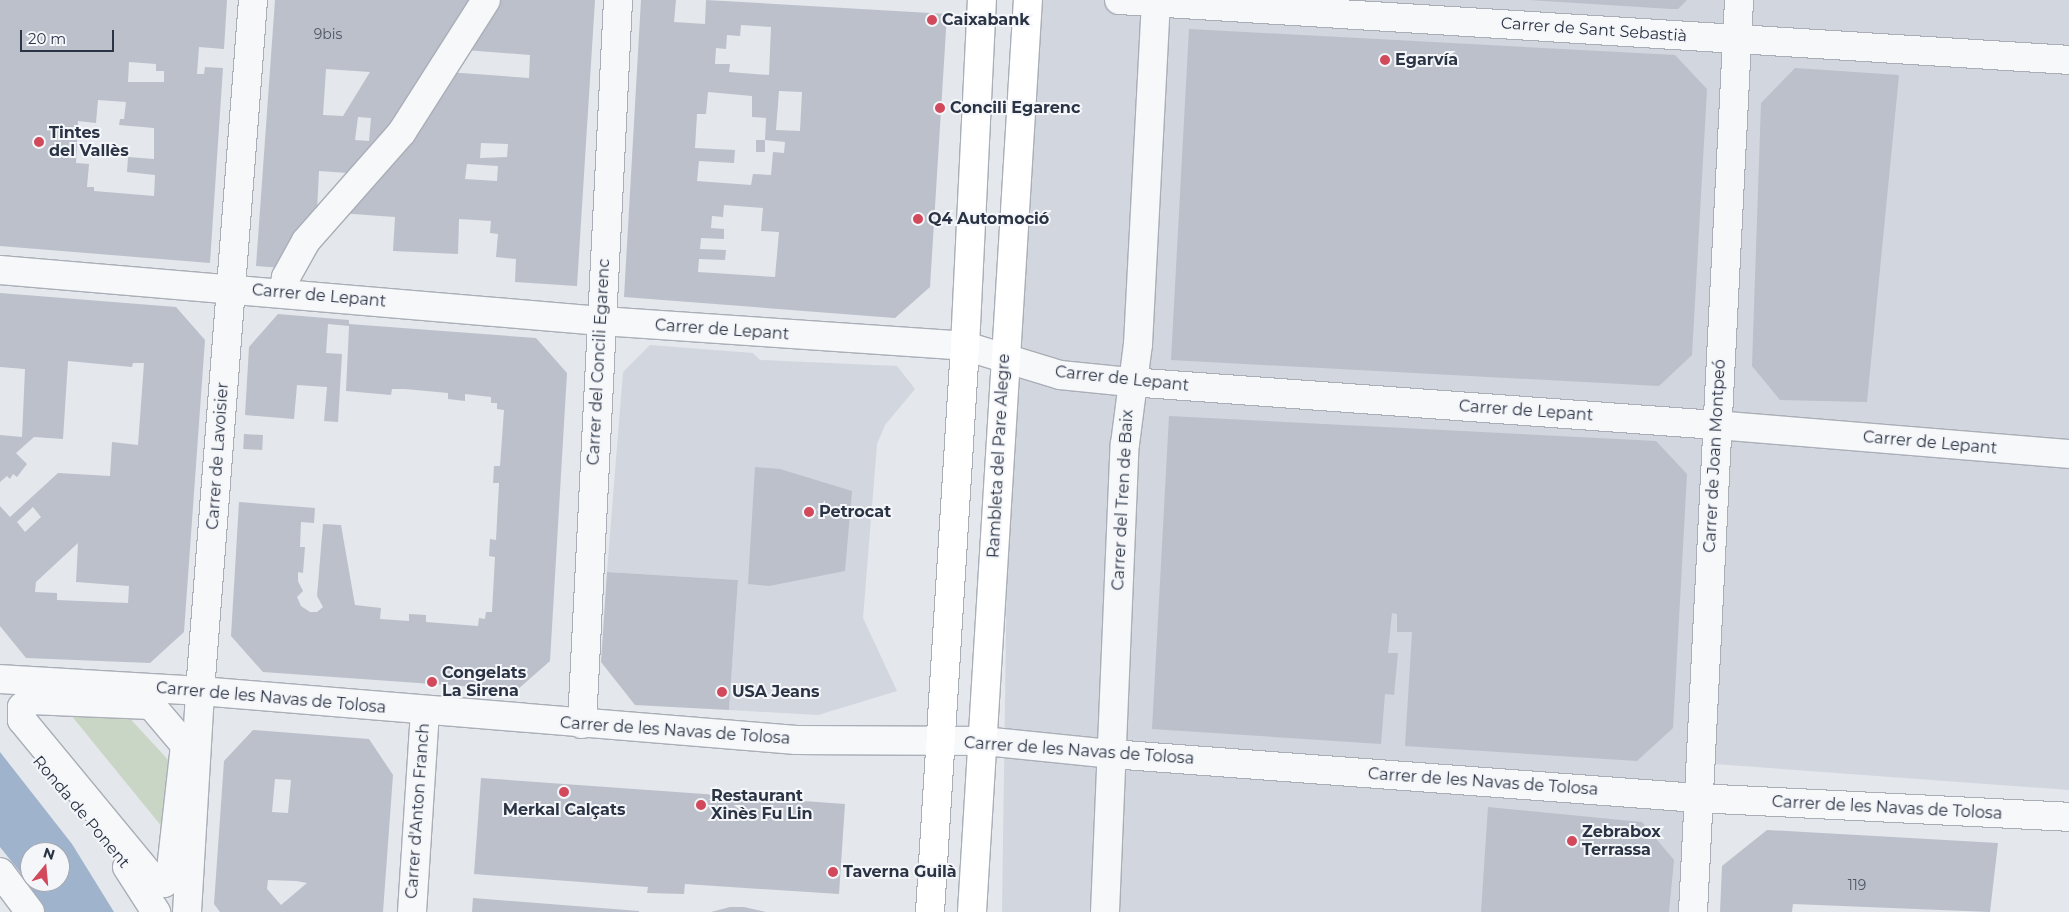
<!DOCTYPE html>
<html>
<head>
<meta charset="utf-8">
<style>
  body { margin:0 }
  #map { position:relative; width:2069px; height:912px; overflow:hidden; background:#e4e7ec; font-family:Montserrat,sans-serif }
  div>[style] { position:absolute }
  [style*='--x'] { left:calc(var(--x)*1px); top:calc(var(--y)*1px); width:calc(var(--w)*1px); rotate:calc(var(--a)*1deg) }
  .built>* { inset:0; background:#d2d6de }
  .green>* { inset:0; background:#c9d6c5 }
  .water>* { inset:0; background:#9fb4cc }
  .building>* { inset:0; background:#bbc0ca; transform-origin:0 0 }
  .roads { filter:drop-shadow(1px 0 #a9aeb7) drop-shadow(-1px 0 #a9aeb7) drop-shadow(0 1px #a9aeb7) drop-shadow(0 -1px #a9aeb7) }
  .street>* { height:28px; margin:-14px; padding:0 14px; transform-origin:14px; border-radius:14px; background:#f7f8fa }
  .secondary>* { height:28px; margin:-14px; padding:0 14px; transform-origin:14px; border-radius:14px; background:#fff }
  .dots>* { width:14px; height:14px; translate:-50% -50%; box-sizing:border-box; border:2px solid #f4f6f9; border-radius:50% }
  span { translate:-50% -50%; white-space:nowrap; text-align:center; line-height:1.15; -webkit-text-stroke:4px #f4f6f9; paint-order:stroke }
  .number-label { font-size:14px; color:#4f5766 }
  .number-label span { -webkit-text-stroke-width:0 }
  .poi-label { font-size:16px; color:#2b3445; font-weight:700 }
  .left { translate:0 -50%; text-align:left }
  .street-label { font-size:16px; color:#2b3445 }
  .north { position:absolute; left:20px; top:842px; width:50px; height:50px; box-sizing:border-box; background:#f4f6f9; border:1px solid #a4a8b1; border-radius:50%; rotate:17deg; font-size:14px; font-weight:700; line-height:20px; text-align:center; color:#2b3445 }
  .north::after { content:''; display:block; margin:auto; width:18px; height:22px; background:#d1495b; clip-path:polygon(50% 0,100% 100%,50% 72%,0 100%) }
  .scale { position:absolute; left:20px; top:30px; width:94px; height:22px; box-sizing:border-box; border:2px solid #2b3445; border-top:0; padding-left:6px; font-size:15px; line-height:18px; white-space:nowrap; color:#2b3445; -webkit-text-stroke:4px #f4f6f9; paint-order:stroke }
</style>
</head>
<body>
<div id="map">
  <div class="built">
    <i style="clip-path:polygon(1015px 0,2069px 0,2069px 790px,1715px 764px,1708px 912px,1002px 912px)"></i>
    <i style="clip-path:polygon(650px 345px,753px 353px,760px 360px,897px 366px,915px 389px,885px 425px,877px 444px,863px 618px,897px 691px,818px 715px,729px 710px,738px 580px,607px 572px,623px 372px)"></i>
  </div>
  <div class="green">
    <i style="clip-path:polygon(66px 709px,123px 711px,172px 764px,167px 833px)"></i>
  </div>
  <div class="water">
    <i style="clip-path:polygon(evenodd,0 752px,72px 844px,114px 912px,44px 912px,27px 881px,0 847px,0 752px,30px 852px,60px 852px,60px 882px,30px 882px,30px 852px)"></i>
  </div>
  <div class="building">
    <i style="clip-path:polygon(evenodd,0 0,227px 0,224px 49px,199px 47px,197px 74px,204px 74px,205px 67px,223px 68px,210px 263px,0 246px,0 0,129px 62px,156px 64px,156px 71px,164px 71px,164px 82px,128px 82px,129px 62px,0 0,98px 100px,126px 102px,124px 119px,120px 119px,119px 125px,154px 128px,154px 159px,128px 157px,127px 172px,155px 175px,154px 196px,94px 191px,94px 187px,87px 187px,89px 164px,76px 163px,78px 121px,96px 123px,98px 100px)"></i>
    <i style="clip-path:polygon(evenodd,275px 0,478px 0,346px 187px,348px 173px,319px 171px,317px 211px,282px 268px,256px 266px,275px 0,326px 69px,370px 72px,343px 116px,323px 115px,326px 69px,275px 0,358px 117px,371px 118px,369px 141px,355px 140px,358px 117px)"></i>
    <i style="clip-path:polygon(evenodd,496px 0,595px 0,577px 286px,515px 282px,516px 259px,496px 257px,498px 234px,490px 233px,491px 221px,459px 219px,458px 254px,393px 251px,395px 217px,339px 213px,447px 72px,529px 78px,530px 55px,465px 50px,496px 0,481px 143px,508px 144px,507px 157px,480px 158px,481px 143px,496px 0,467px 164px,498px 166px,497px 181px,465px 179px,467px 164px)"></i>
    <i style="clip-path:polygon(evenodd,641px 0,676px 0,674px 22px,705px 24px,706px 0,947px 14px,930px 287px,895px 318px,624px 297px,641px 0,741px 25px,771px 27px,769px 75px,729px 72px,730px 64px,715px 64px,716px 48px,726px 49px,727px 35px,740px 36px,741px 25px,641px 0,779px 91px,802px 92px,800px 131px,776px 130px,779px 91px,641px 0,708px 92px,752px 96px,752px 117px,766px 118px,765px 140px,785px 142px,784px 153px,773px 152px,771px 175px,753px 174px,751px 185px,697px 181px,699px 161px,734px 163px,735px 150px,695px 148px,697px 114px,706px 114px,708px 92px,641px 0,724px 205px,763px 208px,761px 231px,779px 232px,775px 277px,698px 272px,699px 259px,725px 260px,726px 250px,700px 249px,701px 238px,724px 239px,724px 229px,711px 228px,712px 216px,723px 217px,724px 205px)"></i>
    <i style="clip-path:polygon(1529px 0,1687px 0,1678px 9px,1671px 9px)"></i>
    <i style="clip-path:polygon(1189px 29px,1675px 55px,1707px 89px,1692px 355px,1659px 386px,1171px 360px)"></i>
    <i style="clip-path:polygon(1795px 68px,1899px 75px,1867px 402px,1780px 400px,1752px 366px,1761px 103px)"></i>
    <i style="left:756px;top:140px;width:9px;height:12px"></i>
    <i style="clip-path:polygon(evenodd,0 293px,176px 307px,205px 340px,184px 632px,150px 663px,26px 658px,0 626px,0 506px,10px 517px,58px 473px,110px 476px,112px 442px,138px 445px,144px 363px,133px 363px,132px 367px,68px 361px,63px 439px,34px 437px,16px 453px,27px 464px,17px 477px,13px 474px,10px 479px,7px 476px,0 482px,0 435px,22px 437px,25px 369px,0 367px,0 293px,33px 507px,41px 517px,25px 532px,17px 522px,33px 507px,0 293px,78px 543px,76px 582px,129px 586px,128px 603px,57px 600px,57px 593px,35px 592px,36px 582px,78px 543px)"></i>
    <i style="clip-path:polygon(278px 314px,349px 320px,349px 324px,536px 338px,567px 373px,550px 661px,517px 690px,263px 672px,231px 636px,239px 502px,315px 508px,314px 523px,301px 522px,300px 547px,305px 547px,303px 573px,298px 572px,298px 581px,303px 591px,297px 597px,301px 606px,310px 612px,317px 612px,323px 607px,317px 596px,323px 524px,341px 525px,355px 605px,381px 608px,380px 619px,409px 621px,409px 614px,426px 615px,426px 622px,478px 626px,479px 618px,485px 619px,486px 612px,492px 612px,495px 557px,489px 556px,490px 539px,496px 540px,499px 483px,493px 483px,494px 466px,500px 466px,504px 410px,497px 409px,497px 403px,491px 403px,491px 397px,465px 394px,465px 401px,448px 399px,448px 393px,405px 389px,392px 389px,391px 395px,346px 391px,349px 326px,328px 324px,326px 353px,342px 354px,338px 422px,324px 421px,327px 387px,297px 385px,294px 419px,245px 415px,249px 347px)"></i>
    <i style="clip-path:polygon(1169px 416px,1656px 441px,1687px 474px,1673px 728px,1637px 761px,1405px 746px,1412px 632px,1397px 632px,1397px 614px,1392px 613px,1388px 653px,1398px 653px,1394px 695px,1385px 694px,1381px 744px,1152px 729px)"></i>
    <i style="left:244px;top:434px;width:19px;height:15px;rotate:3deg"></i>
    <i style="clip-path:polygon(755px 467px,780px 469px,852px 491px,845px 571px,769px 586px,748px 584px)"></i>
    <i style="clip-path:polygon(607px 572px,738px 580px,729px 710px,635px 705px,601px 662px)"></i>
    <i style="clip-path:polygon(evenodd,253px 730px,369px 739px,393px 775px,383px 912px,220px 912px,214px 904px,224px 761px,253px 730px,275px 779px,291px 780px,288px 813px,272px 812px,275px 779px,253px 730px,268px 880px,296px 881px,307px 883px,281px 905px,267px 889px,268px 880px)"></i>
    <i style="clip-path:polygon(481px 778px,845px 804px,839px 894px,685px 884px,684px 894px,647px 893px,648px 887px,474px 874px)"></i>
    <i style="clip-path:polygon(1488px 807px,1642px 822px,1674px 860px,1669px 912px,1481px 912px)"></i>
    <i style="clip-path:polygon(1767px 830px,1998px 843px,1990px 912px,1793px 904px,1792px 912px,1720px 912px,1722px 866px)"></i>
    <i style="clip-path:polygon(473px 898px,639px 911px,639px 912px,472px 912px)"></i>
    <i style="clip-path:polygon(730px 907px,744px 907px,766px 912px,711px 912px)"></i>
  </div>
  <div class="roads">
    <div class="street">
      <i style="--x:1119;--y:0;--w:952;--a:3.61"></i>
      <i style="--x:0;--y:270;--w:603;--a:4.85"></i>
      <i style="--x:601;--y:321;--w:365;--a:3.9"></i>
      <i style="--x:965;--y:346;--w:99;--a:17"></i>
      <i style="--x:1060;--y:375;--w:70;--a:5.7"></i>
      <i style="--x:1130;--y:382;--w:588;--a:4.2"></i>
      <i style="--x:1716;--y:425;--w:354;--a:4.7"></i>
      <i style="--x:283;--y:293;--w:16;--a:-79"></i>
      <i style="--x:286;--y:277;--w:41;--a:-60.9"></i>
      <i style="--x:306;--y:241;--w:145;--a:-48.6"></i>
      <i style="--x:402;--y:132;--w:156;--a:-57.5"></i>
      <i style="--x:0;--y:679;--w:200;--a:3.4"></i>
      <i style="--x:200;--y:691;--w:598;--a:4.7"></i>
      <i style="--x:796;--y:740;--w:188;--a:0.3"></i>
      <i style="--x:984;--y:741;--w:128;--a:5.8"></i>
      <i style="--x:1111;--y:754;--w:588;--a:4.29"></i>
      <i style="--x:1697;--y:798;--w:372;--a:2.9"></i>
      <i style="--x:30;--y:700;--w:121;--a:2.4"></i>
      <i style="--x:151;--y:705;--w:52;--a:49.6"></i>
      <i style="--x:185;--y:745;--w:135;--a:96.4"></i>
      <i style="--x:170;--y:879;--w:7;--a:146"></i>
      <i style="--x:164;--y:883;--w:12;--a:-160"></i>
      <i style="--x:153;--y:879;--w:206;--a:-129.5"></i>
      <i style="--x:22;--y:720;--w:13;--a:-90"></i>
      <i style="--x:22;--y:707;--w:11;--a:-41"></i>
      <i style="--x:582;--y:724;--w:725;--a:-87.15"></i>
      <i style="--x:127;--y:867;--w:54;--a:57.2"></i>
      <i style="--x:0;--y:872;--w:50;--a:53.1"></i>
      <i style="--x:187;--y:912;--w:221;--a:-86.6"></i>
      <i style="--x:200;--y:691;--w:693;--a:-85.61"></i>
      <i style="--x:412;--y:912;--w:202;--a:-86.3"></i>
      <i style="--x:1105;--y:912;--w:468;--a:-87.6"></i>
      <i style="--x:1125;--y:444;--w:101;--a:-82.6"></i>
      <i style="--x:1138;--y:344;--w:344;--a:-87"></i>
      <i style="--x:1693;--y:912;--w:913;--a:-87.11"></i>
    </div>
    <div class="secondary">
      <i style="--x:930;--y:912;--w:567;--a:-86.46"></i>
      <i style="--x:965;--y:346;--w:346;--a:-87.2"></i>
      <i style="--x:972;--y:912;--w:914;--a:-86.49"></i>
    </div>
  </div>
  <div class="dots">
    <i style="left:932px;top:20px;background:#d1495b"></i>
    <i style="left:1385px;top:60px;background:#d1495b"></i>
    <i style="left:940px;top:108px;background:#d1495b"></i>
    <i style="left:39px;top:142px;background:#d1495b"></i>
    <i style="left:918px;top:219px;background:#d1495b"></i>
    <i style="left:809px;top:512px;background:#d1495b"></i>
    <i style="left:432px;top:682px;background:#d1495b"></i>
    <i style="left:722px;top:692px;background:#d1495b"></i>
    <i style="left:564px;top:792px;background:#d1495b"></i>
    <i style="left:701px;top:805px;background:#d1495b"></i>
    <i style="left:1572px;top:841px;background:#d1495b"></i>
    <i style="left:833px;top:872px;background:#d1495b"></i>
  </div>
  <div class="number-label">
    <span style="left:328px;top:34px">9bis</span>
    <span style="left:1857px;top:885px">119</span>
  </div>
  <div class="poi-label">
    <span class="left" style="left:942px;top:20px">Caixabank</span>
    <span class="left" style="left:1395px;top:60px">Egarvía</span>
    <span class="left" style="left:950px;top:108px">Concili Egarenc</span>
    <span class="left" style="left:49px;top:142px">Tintes<br>del Vallès</span>
    <span class="left" style="left:928px;top:219px">Q4 Automoció</span>
    <span class="left" style="left:819px;top:512px">Petrocat</span>
    <span class="left" style="left:442px;top:682px">Congelats<br>La Sirena</span>
    <span class="left" style="left:732px;top:692px">USA Jeans</span>
    <span class="left" style="left:711px;top:805px">Restaurant<br>Xinès Fu Lin</span>
    <span style="left:564px;top:810px">Merkal Calçats</span>
    <span class="left" style="left:1582px;top:841px">Zebrabox<br>Terrassa</span>
    <span class="left" style="left:843px;top:872px">Taverna Guilà</span>
  </div>
  <div class="street-label">
    <span style="left:1594px;top:30px;rotate:4deg">Carrer de Sant Sebastià</span>
    <span style="left:319px;top:296px;rotate:5deg">Carrer de Lepant</span>
    <span style="left:722px;top:330px;rotate:4deg">Carrer de Lepant</span>
    <span style="left:599px;top:362px;rotate:-87deg">Carrer del Concili Egarenc</span>
    <span style="left:1122px;top:379px;rotate:6deg">Carrer de Lepant</span>
    <span style="left:1526px;top:411px;rotate:4deg">Carrer de Lepant</span>
    <span style="left:1930px;top:443px;rotate:5deg">Carrer de Lepant</span>
    <span style="left:218px;top:456px;rotate:-86deg">Carrer de Lavoisier</span>
    <span style="left:999px;top:456px;rotate:-87deg">Rambleta del Pare Alegre</span>
    <span style="left:1715px;top:456px;rotate:-87deg">Carrer de Joan Montpeó</span>
    <span style="left:1123px;top:500px;rotate:-87deg">Carrer del Tren de Baix</span>
    <span style="left:271px;top:698px;rotate:5deg">Carrer de les Navas de Tolosa</span>
    <span style="left:675px;top:731px;rotate:4deg">Carrer de les Navas de Tolosa</span>
    <span style="left:1079px;top:751px;rotate:4deg">Carrer de les Navas de Tolosa</span>
    <span style="left:1483px;top:782px;rotate:4deg">Carrer de les Navas de Tolosa</span>
    <span style="left:1887px;top:808px;rotate:3deg">Carrer de les Navas de Tolosa</span>
    <span style="left:418px;top:811px;rotate:-86deg">Carrer d'Anton Franch</span>
    <span style="left:81px;top:812px;rotate:50deg">Ronda de Ponent</span>
  </div>
  <div class="north">N</div>
  <div class="scale">20 m</div>
</div>
</body>
</html>
